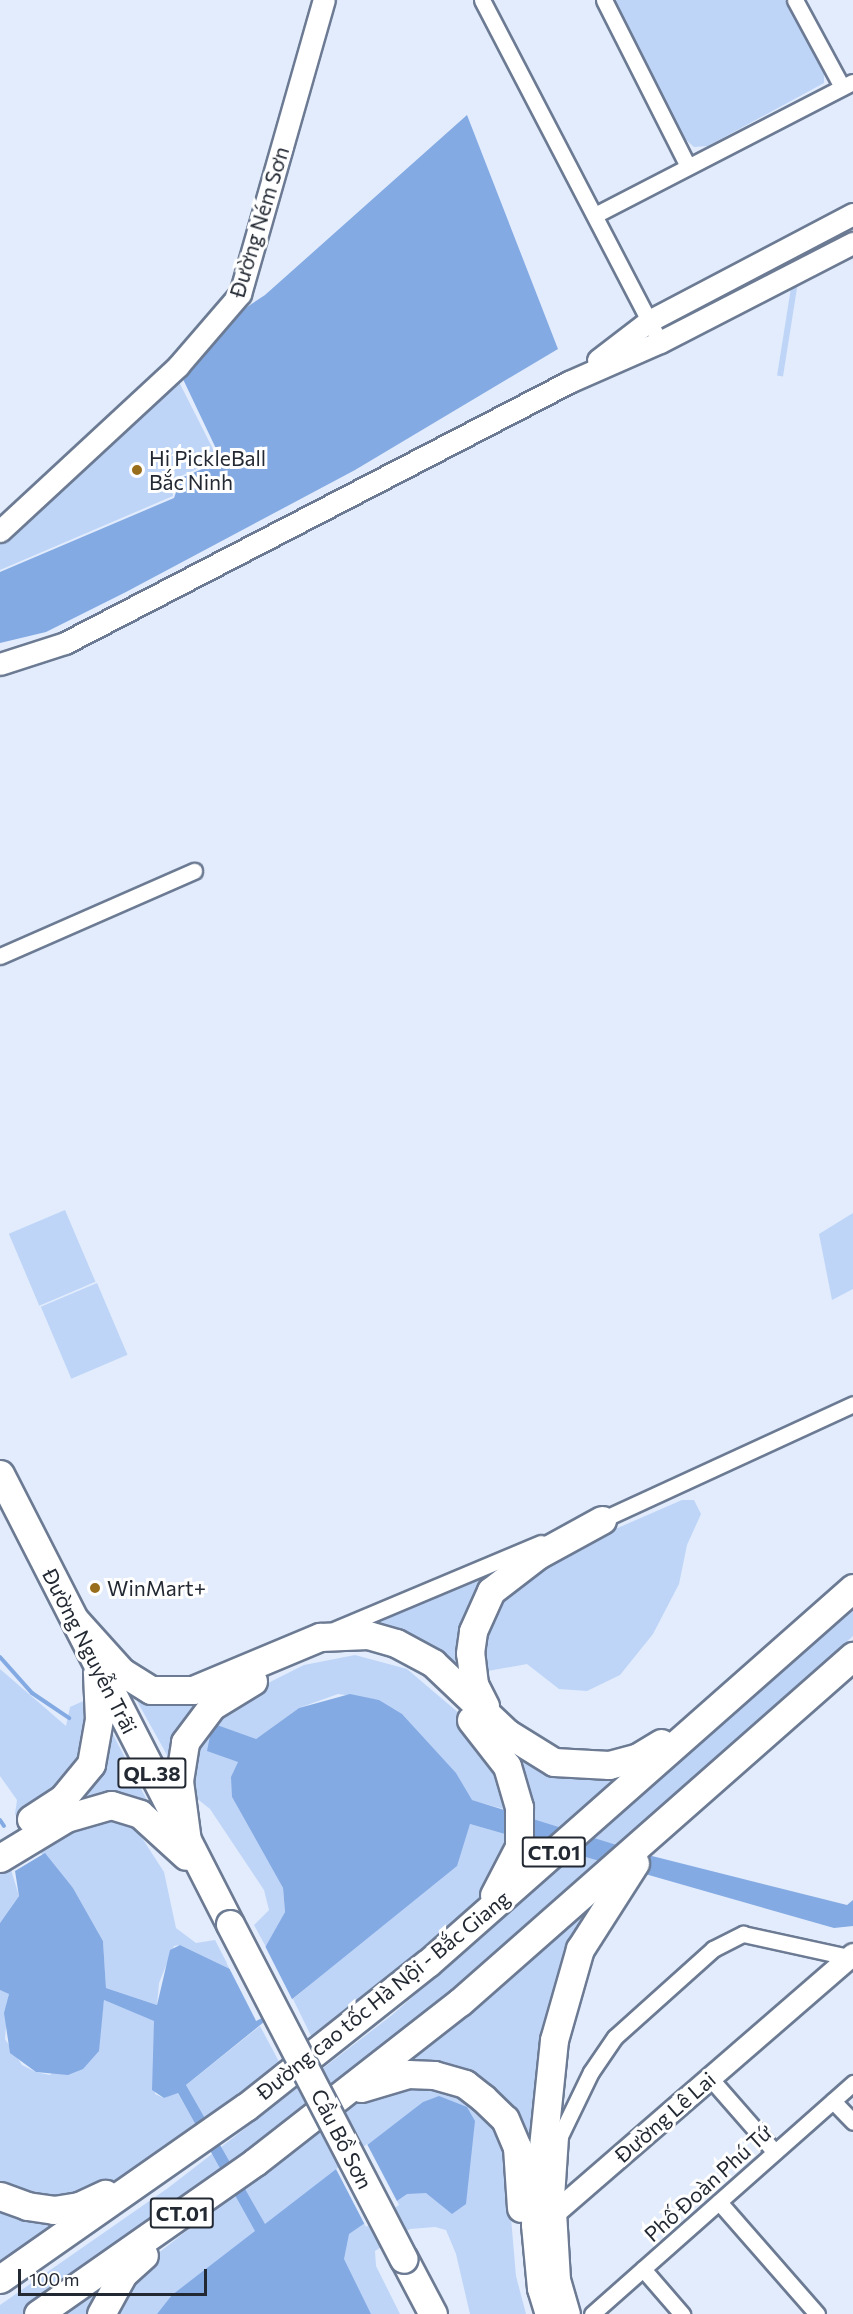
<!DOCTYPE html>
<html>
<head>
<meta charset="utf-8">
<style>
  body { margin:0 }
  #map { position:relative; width:853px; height:2314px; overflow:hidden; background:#e2ecfc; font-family:Commissioner,sans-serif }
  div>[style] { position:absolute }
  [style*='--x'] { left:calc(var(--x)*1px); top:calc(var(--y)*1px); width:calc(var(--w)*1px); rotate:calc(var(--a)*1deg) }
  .green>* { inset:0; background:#bed5f8; transform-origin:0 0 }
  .water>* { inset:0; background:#84aae3 }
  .pier>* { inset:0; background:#e2ecfc; transform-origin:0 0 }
  .stream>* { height:4px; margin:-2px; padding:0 2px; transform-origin:2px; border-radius:2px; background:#84aae3 }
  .roads { filter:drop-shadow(2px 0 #6c7b93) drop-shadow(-2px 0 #6c7b93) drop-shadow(0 2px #6c7b93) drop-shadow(0 -2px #6c7b93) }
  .street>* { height:15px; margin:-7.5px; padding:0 7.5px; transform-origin:7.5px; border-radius:7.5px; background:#fff }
  .secondary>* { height:21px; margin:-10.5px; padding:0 10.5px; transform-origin:10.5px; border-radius:10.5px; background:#fff }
  .highway>* { height:27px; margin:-13.5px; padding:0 13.5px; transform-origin:13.5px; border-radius:13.5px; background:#fff }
  .bridges { filter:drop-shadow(2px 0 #6c7b93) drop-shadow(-2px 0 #6c7b93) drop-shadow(0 2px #6c7b93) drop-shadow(0 -2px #6c7b93) }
  .highway-bridge>* { height:27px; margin:-13.5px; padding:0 13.5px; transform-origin:13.5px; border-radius:13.5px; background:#fff }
  .dots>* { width:16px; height:16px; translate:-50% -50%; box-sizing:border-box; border:3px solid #fff; border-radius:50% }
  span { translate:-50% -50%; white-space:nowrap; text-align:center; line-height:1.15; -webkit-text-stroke:6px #fff; paint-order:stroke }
  .shield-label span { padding:2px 4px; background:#fff; border:2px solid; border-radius:4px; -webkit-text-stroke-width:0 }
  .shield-label { font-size:20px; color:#232933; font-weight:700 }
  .street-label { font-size:21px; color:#232933 }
  .poi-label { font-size:21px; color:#232933 }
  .left { translate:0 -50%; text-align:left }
  .scale { position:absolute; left:18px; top:2269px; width:189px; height:27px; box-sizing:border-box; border:3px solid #232933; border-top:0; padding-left:8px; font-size:18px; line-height:21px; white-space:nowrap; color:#232933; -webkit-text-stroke:4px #fff; paint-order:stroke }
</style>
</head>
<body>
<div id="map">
  <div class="green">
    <i style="clip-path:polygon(612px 0,788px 0,824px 69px,824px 83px,708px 146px,694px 147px,685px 139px)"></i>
    <i style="left:796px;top:256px;width:6px;height:121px;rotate:9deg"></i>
    <i style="clip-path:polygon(178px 380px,217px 457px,213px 462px,176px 478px,171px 484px,173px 496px,0 570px,0 541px)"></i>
    <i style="left:65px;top:1210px;width:78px;height:61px;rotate:67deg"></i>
    <i style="clip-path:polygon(853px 1213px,853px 1289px,832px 1300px,819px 1234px)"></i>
    <i style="left:97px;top:1283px;width:78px;height:61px;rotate:67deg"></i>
    <i style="clip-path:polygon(682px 1500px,694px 1500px,701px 1514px,687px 1545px,679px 1584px,653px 1634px,620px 1675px,587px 1691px,559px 1689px,527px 1664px,482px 1672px,481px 1641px,507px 1583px,590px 1540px)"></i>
    <i style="clip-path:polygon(505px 1563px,468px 1675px,371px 1622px)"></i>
    <i style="clip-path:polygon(853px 1609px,853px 1636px,533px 1921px,358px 2068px,23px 2314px,0 2314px,0 2305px,168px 2188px,392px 2015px)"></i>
    <i style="clip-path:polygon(355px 1655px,407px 1669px,460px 1714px,485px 1745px,511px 1811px,471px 1800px,379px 1700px,338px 1694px,299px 1708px,256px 1739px,238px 1762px,232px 1797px,283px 1888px,285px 1912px,266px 1947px,254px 1925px,269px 1910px,264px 1890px,210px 1809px,190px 1793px,198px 1734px,258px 1688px,304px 1665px)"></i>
    <i style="clip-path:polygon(0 1669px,66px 1726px,70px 1707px,88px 1699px,89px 1703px,77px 1769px,19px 1821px,15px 1814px,17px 1800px,0 1776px)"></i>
    <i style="clip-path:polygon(137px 1701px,170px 1706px,200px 1701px,172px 1764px)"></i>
    <i style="clip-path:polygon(104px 1717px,151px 1808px,65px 1805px)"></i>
    <i style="clip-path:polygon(499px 1735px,641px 1770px,508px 1887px,520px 1858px)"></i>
    <i style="clip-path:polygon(100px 1815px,133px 1824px,164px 1872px,176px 1928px,196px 1943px,215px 1940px,230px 1969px,180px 1945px,174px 1946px,159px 1983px,157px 2005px,106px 1988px,103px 1941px,73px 1888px,35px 1847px)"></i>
    <i style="clip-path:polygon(470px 1824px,512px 1836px,485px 1896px,315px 2044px,293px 1999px,350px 1951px)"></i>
    <i style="clip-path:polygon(9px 1863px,19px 1896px,0 1923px,0 1869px)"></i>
    <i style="clip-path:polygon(592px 1905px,570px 1950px,530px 2190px,505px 2110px,396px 2067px)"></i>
    <i style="clip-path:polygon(0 1990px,9px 1993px,5px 2039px,22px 2065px,36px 2072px,50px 2075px,101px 2024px,104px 2000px,155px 2021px,155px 2094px,164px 2098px,177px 2092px,199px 2130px,112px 2186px,56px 2202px,0 2186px)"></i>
    <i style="clip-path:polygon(260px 2026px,284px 2071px,208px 2125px,186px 2085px)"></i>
    <i style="clip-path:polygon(437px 2080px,503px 2125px,516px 2276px,526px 2314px,470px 2314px,456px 2254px,446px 2230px,435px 2227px,410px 2229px,375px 2251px,376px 2266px,400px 2314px,108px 2314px,152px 2258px,350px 2103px,370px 2091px)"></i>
    <i style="clip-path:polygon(0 2203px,65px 2218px,0 2273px)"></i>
    <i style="clip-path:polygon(107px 2280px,94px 2314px,57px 2314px)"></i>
  </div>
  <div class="water">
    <i style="clip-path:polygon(467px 115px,558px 349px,355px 470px,126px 592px,46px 632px,0 643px,0 572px,174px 498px,181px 478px,214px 464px,220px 457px,182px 377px,241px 311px,265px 295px)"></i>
    <i style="clip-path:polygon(350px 1694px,379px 1700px,402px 1714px,456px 1773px,472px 1800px,652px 1856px,847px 1905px,853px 1900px,853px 1926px,834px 1928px,470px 1824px,457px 1866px,186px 2085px,265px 2224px,423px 2102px,439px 2096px,467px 2107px,475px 2121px,466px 2204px,452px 2214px,426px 2193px,407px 2194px,349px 2234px,344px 2259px,371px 2314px,157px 2314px,172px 2295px,255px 2231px,178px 2093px,164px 2098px,152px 2090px,154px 2021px,104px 2000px,99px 2051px,83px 2069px,68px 2075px,36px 2072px,10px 2053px,4px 2013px,9px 1994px,0 1990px,0 1923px,19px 1896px,15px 1871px,45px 1853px,73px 1888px,103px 1941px,106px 1988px,157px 2005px,170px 1950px,180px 1945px,230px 1969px,262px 1953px,285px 1912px,283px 1888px,232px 1797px,231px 1777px,238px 1762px,207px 1751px,211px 1731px,217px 1725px,256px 1739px,299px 1708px)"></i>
  </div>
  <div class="pier">
    <i style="left:264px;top:1944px;width:65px;height:42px;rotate:63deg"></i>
    <i style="clip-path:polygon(367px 2144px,399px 2205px,366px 2227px,336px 2169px)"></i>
  </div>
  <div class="stream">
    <i style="--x:0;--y:1657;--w:48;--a:48.4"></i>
    <i style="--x:32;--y:1693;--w:45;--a:34"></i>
    <i style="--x:0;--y:1820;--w:7;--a:56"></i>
  </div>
  <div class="roads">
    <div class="street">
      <i style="--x:482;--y:0;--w:386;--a:62.5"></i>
      <i style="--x:604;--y:0;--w:186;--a:63.2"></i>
      <i style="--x:795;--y:0;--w:99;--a:61.6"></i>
      <i style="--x:595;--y:215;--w:290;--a:-27.3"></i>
      <i style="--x:0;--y:956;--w:212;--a:-23.7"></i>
      <i style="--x:597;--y:1522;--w:282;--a:-24.7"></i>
      <i style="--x:336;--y:1629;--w:222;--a:-22.8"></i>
      <i style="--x:710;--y:2078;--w:97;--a:48.8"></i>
      <i style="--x:833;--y:2101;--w:29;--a:46"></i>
      <i style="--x:719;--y:2202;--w:149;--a:48.8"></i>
      <i style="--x:555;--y:2212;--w:76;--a:-86.2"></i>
      <i style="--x:560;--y:2136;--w:71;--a:-64.2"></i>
      <i style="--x:591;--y:2072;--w:42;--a:-55.6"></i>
      <i style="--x:615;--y:2037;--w:132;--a:-41.9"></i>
      <i style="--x:713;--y:1949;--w:34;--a:-27"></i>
      <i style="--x:743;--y:1934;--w:113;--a:12.3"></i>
      <i style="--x:643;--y:2269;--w:60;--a:49.1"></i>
      <i style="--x:592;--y:2314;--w:349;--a:-41.5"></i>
    </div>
    <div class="secondary">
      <i style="--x:598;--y:360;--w:64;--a:-37.4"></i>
      <i style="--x:649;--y:321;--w:230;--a:-27.7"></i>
      <i style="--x:0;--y:531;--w:243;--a:-42.8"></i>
      <i style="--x:178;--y:366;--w:95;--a:-49.3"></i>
      <i style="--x:240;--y:294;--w:306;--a:-74.1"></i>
      <i style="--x:0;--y:664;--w:68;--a:-17.9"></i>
      <i style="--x:65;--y:643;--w:568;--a:-27.38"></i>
      <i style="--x:569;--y:382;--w:99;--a:-23.7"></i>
      <i style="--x:660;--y:342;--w:217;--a:-27.2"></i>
      <i style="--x:569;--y:2314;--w:36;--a:-106"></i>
      <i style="--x:559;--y:2279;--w:67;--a:-93.4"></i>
      <i style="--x:555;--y:2212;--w:394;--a:-40.9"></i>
    </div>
    <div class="highway">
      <i style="--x:0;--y:1474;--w:505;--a:62.93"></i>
      <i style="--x:76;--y:1621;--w:69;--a:48"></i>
      <i style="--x:122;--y:1672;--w:34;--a:32"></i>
      <i style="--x:151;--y:1690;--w:42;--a:0"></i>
      <i style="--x:193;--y:1690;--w:138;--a:-22.7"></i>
      <i style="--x:320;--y:1637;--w:48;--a:-2.4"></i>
      <i style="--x:368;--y:1635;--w:29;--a:16"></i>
      <i style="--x:396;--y:1643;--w:42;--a:28.4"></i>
      <i style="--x:433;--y:1663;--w:102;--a:43.4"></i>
      <i style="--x:507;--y:1733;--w:55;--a:31.7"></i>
      <i style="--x:554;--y:1762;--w:55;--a:3.1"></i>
      <i style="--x:609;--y:1765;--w:30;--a:-15"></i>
      <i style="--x:638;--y:1757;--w:27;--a:-31"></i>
      <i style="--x:485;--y:1706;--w:25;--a:-117"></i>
      <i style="--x:474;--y:1684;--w:31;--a:-97"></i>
      <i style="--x:470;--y:1653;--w:22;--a:-82"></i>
      <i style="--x:473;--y:1631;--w:44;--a:-65.8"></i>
      <i style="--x:491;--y:1591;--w:59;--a:-37.5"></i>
      <i style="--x:538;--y:1555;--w:73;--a:-28.7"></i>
      <i style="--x:471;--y:1720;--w:58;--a:52"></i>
      <i style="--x:507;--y:1766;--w:43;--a:73.7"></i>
      <i style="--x:519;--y:1807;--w:40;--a:90"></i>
      <i style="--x:519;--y:1847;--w:54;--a:117.5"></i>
      <i style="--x:31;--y:1819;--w:38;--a:-33"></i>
      <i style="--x:63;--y:1798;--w:44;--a:-50.5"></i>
      <i style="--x:91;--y:1764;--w:46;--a:-79.9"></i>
      <i style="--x:99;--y:1719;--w:46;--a:-92.5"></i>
      <i style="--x:187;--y:1841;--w:61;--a:-97.6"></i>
      <i style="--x:179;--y:1781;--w:39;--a:-81"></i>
      <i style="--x:185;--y:1742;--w:45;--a:-53.1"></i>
      <i style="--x:212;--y:1706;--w:48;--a:-31.4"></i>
      <i style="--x:0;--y:1858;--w:77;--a:-31.2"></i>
      <i style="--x:66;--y:1818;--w:47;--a:-16.1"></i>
      <i style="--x:111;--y:1805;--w:30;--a:17"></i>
      <i style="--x:140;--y:1814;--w:62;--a:42.4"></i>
      <i style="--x:361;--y:2088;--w:49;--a:-16.6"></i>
      <i style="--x:408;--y:2074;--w:26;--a:2"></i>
      <i style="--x:434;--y:2075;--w:32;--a:16"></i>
      <i style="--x:465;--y:2084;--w:23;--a:38"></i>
      <i style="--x:483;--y:2098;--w:30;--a:44"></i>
      <i style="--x:505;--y:2119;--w:30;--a:67"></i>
      <i style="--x:517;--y:2147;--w:61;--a:86.2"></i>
      <i style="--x:0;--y:2196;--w:29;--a:20"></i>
      <i style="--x:27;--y:2206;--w:27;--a:8"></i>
      <i style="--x:54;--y:2210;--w:25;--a:-9"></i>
      <i style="--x:79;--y:2206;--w:29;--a:-25"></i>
      <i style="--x:404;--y:2259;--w:62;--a:62.2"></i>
      <i style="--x:0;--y:2279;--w:300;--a:-35"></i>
      <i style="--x:246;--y:2107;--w:232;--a:-38.4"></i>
      <i style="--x:428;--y:1963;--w:567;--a:-41.42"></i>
      <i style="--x:38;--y:2314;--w:265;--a:-35"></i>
      <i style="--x:255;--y:2162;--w:260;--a:-38"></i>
      <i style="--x:460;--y:2002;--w:524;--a:-41.36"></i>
      <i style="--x:101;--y:2314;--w:46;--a:-61.2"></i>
      <i style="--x:123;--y:2274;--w:28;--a:-42"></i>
      <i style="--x:549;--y:2314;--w:27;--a:-107"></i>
      <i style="--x:541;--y:2288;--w:64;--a:-95.4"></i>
      <i style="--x:535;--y:2224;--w:185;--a:-84.1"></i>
      <i style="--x:554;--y:2040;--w:95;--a:-74.1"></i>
      <i style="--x:580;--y:1949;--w:102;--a:-57.4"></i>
    </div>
  </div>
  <div class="bridges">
    <div class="highway-bridge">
      <i style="--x:230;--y:1924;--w:377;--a:62.6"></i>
    </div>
  </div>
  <div class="dots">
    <i style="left:137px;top:470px;background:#986d1b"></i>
    <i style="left:95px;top:1588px;background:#986d1b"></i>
  </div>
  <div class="shield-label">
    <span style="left:152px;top:1773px">QL.38</span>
    <span style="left:554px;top:1852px">CT.01</span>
    <span style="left:182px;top:2213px">CT.01</span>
  </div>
  <div class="street-label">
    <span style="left:259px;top:222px;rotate:-73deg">Đường Ném Sơn</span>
    <span style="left:90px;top:1651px;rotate:63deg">Đường Nguyễn Trãi</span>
    <span style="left:383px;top:1995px;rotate:-39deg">Đường cao tốc Hà Nội - Bắc Giang</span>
    <span style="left:665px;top:2117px;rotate:-41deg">Đường Lê Lai</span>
    <span style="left:342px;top:2139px;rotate:63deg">Cầu Bồ Sơn</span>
    <span style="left:708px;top:2183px;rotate:-42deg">Phố Đoàn Phú Tứ</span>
  </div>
  <div class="poi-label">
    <span class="left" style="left:149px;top:470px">Hi PickleBall<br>Bắc Ninh</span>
    <span class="left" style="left:107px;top:1588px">WinMart+</span>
  </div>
  <div class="scale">100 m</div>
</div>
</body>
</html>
